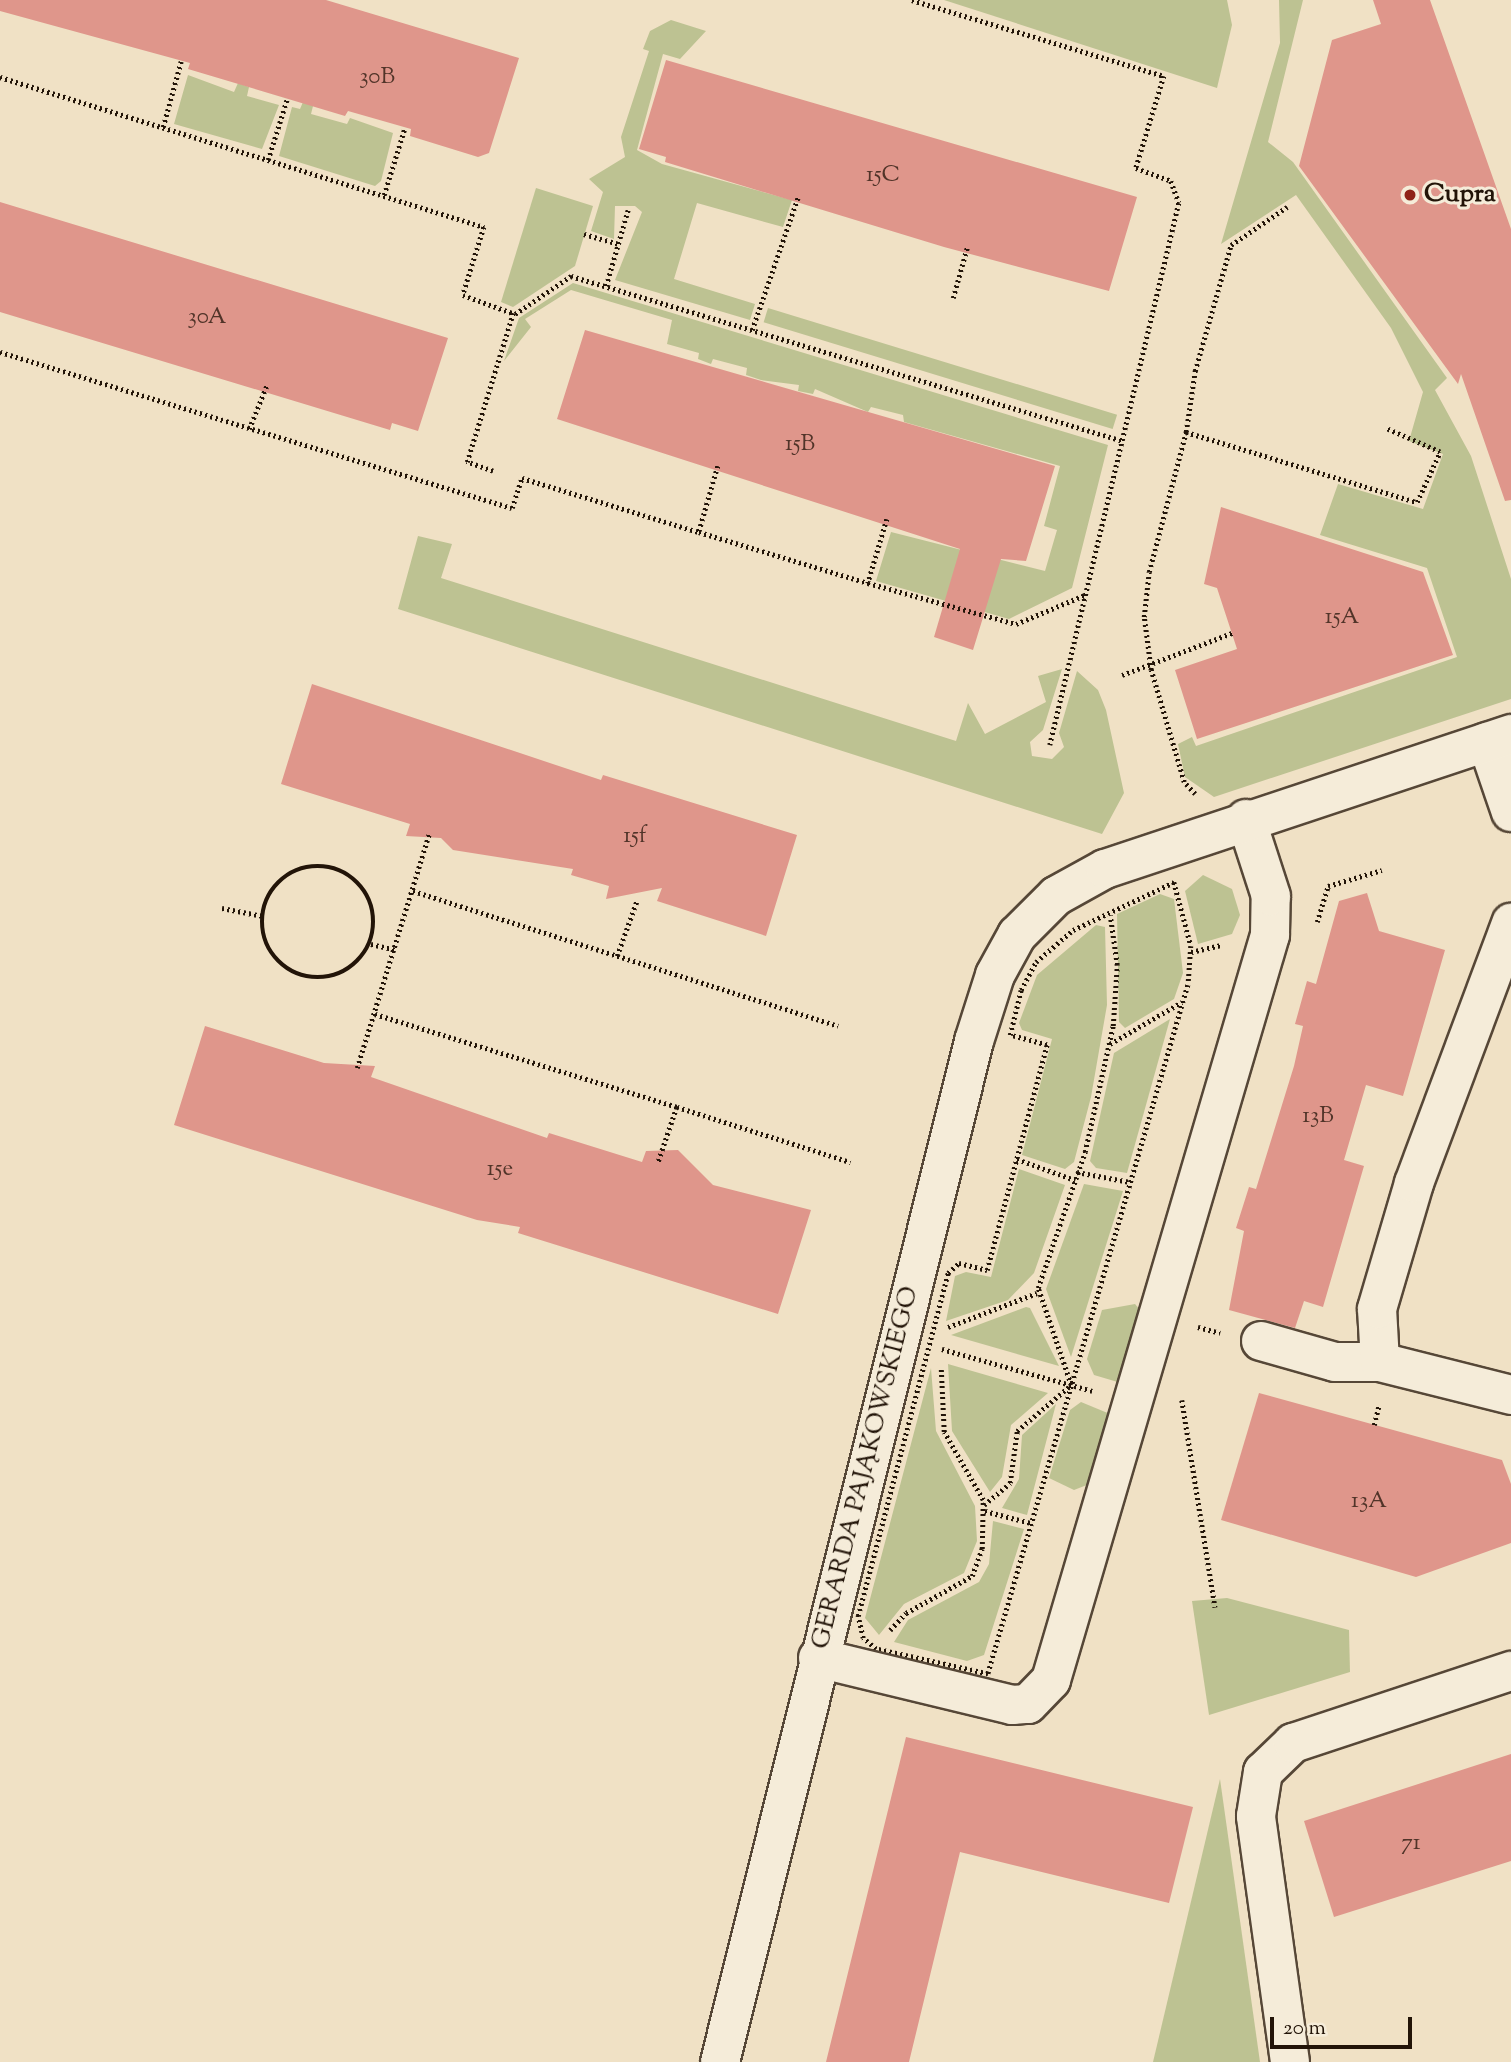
<!DOCTYPE html>
<html>
<head>
<meta charset="utf-8">
<style>
  body { margin:0 }
  #map { position:relative; width:1511px; height:2062px; overflow:hidden; background:#f0e1c5; font-family:"Sorts Mill Goudy",serif }
  div>[style] { position:absolute }
  [style*='--x'] { left:calc(var(--x)*1px); top:calc(var(--y)*1px); width:calc(var(--w)*1px); rotate:calc(var(--a)*1deg) }
  .green>* { inset:0; background:#bdc292; transform-origin:0 0 }
  .building>* { inset:0; background:#df968b }
  .path>* { height:4.5px; margin-top:-2.25px; transform-origin:0; background:repeating-linear-gradient(90deg,#221408 0 2px,transparent 0 5.5px) }
  .path>.ring { margin:-2.25px; padding:0; box-sizing:content-box; background:none; border:4.5px solid #221408; border-radius:50% }
  .roads { filter:drop-shadow(2px 0 #564737) drop-shadow(-2px 0 #564737) drop-shadow(0 2px #564737) drop-shadow(0 -2px #564737) }
  .minor>* { height:38px; margin:-19px; padding:0 19px; transform-origin:19px; border-radius:19px; background:#f5ecd9 }
  .dots>* { width:19px; height:19px; translate:-50% -50%; box-sizing:border-box; border:4px solid #f5ecd9; border-radius:50% }
  span { translate:-50% -50%; white-space:nowrap; text-align:center; line-height:1.15; -webkit-text-stroke:6px #f5ecd9; paint-order:stroke }
  .number-label { font-size:23px; color:#513429 }
  .number-label span { -webkit-text-stroke-width:0 }
  .poi-label { font-size:26px; color:#221408; font-weight:700 }
  .left { translate:0 -50%; text-align:left }
  .street-label { font-size:26px; color:#221408 }
  .scale { position:absolute; left:1270px; top:2017px; width:142px; height:32px; box-sizing:border-box; border:4px solid #221408; border-top:0; padding-left:9px; font-size:21px; line-height:24px; white-space:nowrap; color:#221408; -webkit-text-stroke:5px #f5ecd9; paint-order:stroke }
</style>
</head>
<body>
<div id="map">
  <div class="green">
    <i style="clip-path:polygon(944px 0,1227px 0,1232px 25px,1217px 88px)"></i>
    <i style="clip-path:polygon(1279px 0,1303px 0,1268px 142px,1293px 162px,1447px 378px,1435px 390px,1471px 456px,1511px 579px,1511px 699px,1214px 797px,1185px 777px,1178px 744px,1192px 737px,1196px 746px,1457px 657px,1427px 568px,1320px 535px,1338px 484px,1423px 509px,1443px 454px,1409px 441px,1423px 392px,1391px 328px,1296px 195px,1221px 244px,1280px 43px)"></i>
    <i style="clip-path:polygon(671px 20px,706px 31px,680px 59px,663px 54px,637px 150px,662px 164px,792px 200px,783px 227px,697px 203px,674px 279px,755px 304px,750px 320px,615px 280px,642px 212px,635px 206px,615px 206px,614px 239px,591px 231px,603px 192px,589px 179px,625px 157px,621px 137px,649px 51px,643px 49px,650px 31px)"></i>
    <i style="clip-path:polygon(188px 75px,234px 92px,238px 83px,249px 87px,247px 96px,279px 105px,262px 149px,174px 124px)"></i>
    <i style="clip-path:polygon(303px 102px,313px 106px,311px 114px,347px 124px,350px 118px,393px 133px,381px 181px,375px 186px,279px 156px,292px 107px,300px 109px)"></i>
    <i style="clip-path:polygon(536px 188px,593px 206px,575px 266px,513px 307px,501px 302px)"></i>
    <i style="clip-path:polygon(573px 283px,1108px 445px,1072px 588px,1009px 619px,876px 581px,891px 532px,1045px 571px,1057px 530px,1044px 526px,1060px 466px,904px 422px,903px 415px,871px 407px,868px 412px,815px 389px,813px 394px,798px 391px,799px 385px,761px 380px,746px 375px,747px 368px,713px 359px,711px 364px,698px 359px,699px 353px,667px 344px,672px 320px,571px 290px,525px 319px,531px 327px,504px 361px,519px 318px)"></i>
    <i style="left:768px;top:308px;width:365px;height:15px;rotate:17deg"></i>
    <i style="clip-path:polygon(418px 536px,452px 544px,441px 578px,956px 741px,968px 703px,985px 734px,1046px 702px,1038px 676px,1062px 669px,1043px 730px,1030px 742px,1032px 756px,1052px 759px,1064px 747px,1059px 733px,1077px 671px,1098px 690px,1106px 710px,1124px 793px,1102px 834px,398px 609px)"></i>
    <i style="clip-path:polygon(1203px 875px,1232px 889px,1240px 915px,1232px 934px,1198px 944px,1185px 891px)"></i>
    <i style="clip-path:polygon(1160px 894px,1174px 899px,1183px 973px,1174px 999px,1125px 1028px,1119px 1022px,1117px 914px)"></i>
    <i style="clip-path:polygon(1096px 925px,1105px 927px,1107px 1005px,1091px 1097px,1074px 1162px,1065px 1169px,1022px 1155px,1052px 1039px,1022px 1030px,1019px 1023px,1037px 975px)"></i>
    <i style="clip-path:polygon(1170px 1019px,1127px 1173px,1096px 1168px,1090px 1161px,1114px 1053px)"></i>
    <i style="clip-path:polygon(1019px 1169px,1065px 1185px,1034px 1273px,1008px 1300px,946px 1321px,955px 1276px,966px 1272px,991px 1277px)"></i>
    <i style="clip-path:polygon(1084px 1184px,1123px 1191px,1071px 1357px,1046px 1289px)"></i>
    <i style="clip-path:polygon(1135px 1304px,1141px 1311px,1121px 1383px,1094px 1375px,1087px 1359px,1102px 1310px)"></i>
    <i style="clip-path:polygon(1030px 1308px,1059px 1366px,951px 1335px,1026px 1307px)"></i>
    <i style="clip-path:polygon(948px 1364px,1048px 1393px,1011px 1425px,1002px 1477px,990px 1492px,952px 1431px)"></i>
    <i style="clip-path:polygon(931px 1368px,936px 1431px,975px 1506px,977px 1541px,964px 1573px,904px 1604px,879px 1635px,865px 1618px)"></i>
    <i style="clip-path:polygon(1081px 1402px,1110px 1414px,1092px 1483px,1074px 1490px,1049px 1478px,1070px 1410px)"></i>
    <i style="clip-path:polygon(1056px 1404px,1027px 1515px,1002px 1508px,1019px 1479px,1022px 1435px)"></i>
    <i style="clip-path:polygon(993px 1521px,1024px 1529px,984px 1655px,967px 1661px,894px 1642px,908px 1620px,979px 1582px,989px 1564px)"></i>
    <i style="clip-path:polygon(1227px 1598px,1349px 1630px,1350px 1672px,1209px 1715px,1192px 1601px)"></i>
    <i style="clip-path:polygon(1220px 1779px,1260px 2062px,1153px 2062px)"></i>
  </div>
  <div class="building">
    <i style="clip-path:polygon(0 0,326px 0,519px 58px,489px 153px,478px 157px,410px 136px,411px 129px,348px 111px,345px 116px,188px 69px,190px 63px,0 11px)"></i>
    <i style="clip-path:polygon(1373px 0,1430px 0,1511px 229px,1511px 500px,1505px 501px,1461px 374px,1458px 384px,1299px 166px,1332px 40px,1381px 24px)"></i>
    <i style="clip-path:polygon(666px 60px,1137px 197px,1109px 291px,944px 247px,665px 162px,666px 157px,639px 149px)"></i>
    <i style="clip-path:polygon(0 202px,448px 338px,418px 431px,392px 423px,390px 430px,0 312px)"></i>
    <i style="clip-path:polygon(585px 330px,1055px 466px,1026px 561px,1001px 559px,973px 650px,934px 637px,960px 549px,557px 419px)"></i>
    <i style="clip-path:polygon(1221px 507px,1423px 572px,1453px 655px,1197px 739px,1175px 670px,1237px 649px,1217px 588px,1204px 584px)"></i>
    <i style="clip-path:polygon(312px 684px,601px 780px,603px 775px,797px 835px,766px 936px,657px 901px,662px 888px,606px 899px,609px 886px,571px 875px,573px 869px,453px 850px,441px 838px,406px 836px,410px 824px,281px 784px)"></i>
    <i style="clip-path:polygon(1367px 893px,1379px 931px,1445px 950px,1403px 1096px,1366px 1085px,1344px 1160px,1364px 1166px,1323px 1307px,1304px 1301px,1295px 1328px,1229px 1310px,1244px 1231px,1236px 1228px,1249px 1187px,1256px 1189px,1294px 1066px,1303px 1026px,1295px 1024px,1307px 981px,1316px 984px,1339px 901px)"></i>
    <i style="clip-path:polygon(205px 1026px,324px 1063px,375px 1066px,371px 1077px,547px 1138px,549px 1133px,642px 1162px,646px 1151px,678px 1150px,713px 1185px,811px 1210px,778px 1314px,518px 1233px,520px 1227px,477px 1220px,174px 1125px)"></i>
    <i style="clip-path:polygon(1259px 1393px,1502px 1460px,1511px 1484px,1511px 1543px,1416px 1577px,1221px 1520px)"></i>
    <i style="clip-path:polygon(906px 1737px,1193px 1807px,1169px 1903px,960px 1852px,909px 2062px,826px 2062px)"></i>
    <i style="clip-path:polygon(1511px 1754px,1511px 1861px,1334px 1917px,1304px 1821px)"></i>
  </div>
  <div class="path">
    <i style="--x:912;--y:0;--w:263;--a:16.8"></i>
    <i style="--x:1164;--y:76;--w:96;--a:106.9"></i>
    <i style="--x:1136;--y:168;--w:37;--a:20"></i>
    <i style="--x:1171;--y:181;--w:23;--a:70"></i>
    <i style="--x:1179;--y:203;--w:557;--a:103.39"></i>
    <i style="--x:0;--y:77;--w:507;--a:17.22"></i>
    <i style="--x:484;--y:227;--w:71;--a:107.2"></i>
    <i style="--x:463;--y:295;--w:55;--a:20.1"></i>
    <i style="--x:515;--y:314;--w:68;--a:-34.2"></i>
    <i style="--x:571;--y:276;--w:576;--a:16.64"></i>
    <i style="--x:163;--y:127;--w:68;--a:-74.7"></i>
    <i style="--x:268;--y:160;--w:64;--a:-72.7"></i>
    <i style="--x:384;--y:195;--w:71;--a:-72.8"></i>
    <i style="--x:584;--y:234;--w:35;--a:16"></i>
    <i style="--x:606;--y:286;--w:79;--a:-73.9"></i>
    <i style="--x:953;--y:298;--w:52;--a:-74.4"></i>
    <i style="--x:752;--y:330;--w:141;--a:-70.9"></i>
    <i style="--x:0;--y:352;--w:535;--a:16.95"></i>
    <i style="--x:512;--y:508;--w:32;--a:-72"></i>
    <i style="--x:522;--y:478;--w:185;--a:17"></i>
    <i style="--x:249;--y:429;--w:48;--a:-67.8"></i>
    <i style="--x:1186;--y:432;--w:62;--a:-81.6"></i>
    <i style="--x:1195;--y:371;--w:131;--a:-74.1"></i>
    <i style="--x:1231;--y:245;--w:68;--a:-34.2"></i>
    <i style="--x:718;--y:466;--w:69;--a:106.1"></i>
    <i style="--x:699;--y:532;--w:177;--a:16.8"></i>
    <i style="--x:493;--y:471;--w:28;--a:-161"></i>
    <i style="--x:467;--y:462;--w:156;--a:-72.8"></i>
    <i style="--x:887;--y:519;--w:67;--a:106.5"></i>
    <i style="--x:868;--y:583;--w:154;--a:15.5"></i>
    <i style="--x:1016;--y:624;--w:75;--a:-22.8"></i>
    <i style="--x:1122;--y:675;--w:118;--a:-20.9"></i>
    <i style="--x:1195;--y:794;--w:16;--a:-133"></i>
    <i style="--x:1184;--y:782;--w:117;--a:-106.4"></i>
    <i style="--x:1151;--y:670;--w:53;--a:-97.5"></i>
    <i style="--x:1144;--y:617;--w:45;--a:-83.7"></i>
    <i style="--x:1149;--y:572;--w:145;--a:-75.2"></i>
    <i style="--x:1186;--y:432;--w:241;--a:16.9"></i>
    <i style="--x:1417;--y:502;--w:55;--a:-65.3"></i>
    <i style="--x:1440;--y:452;--w:60;--a:-156.4"></i>
    <i class="ring" style="left:262px;top:866px;width:107.5px;height:107.5px"></i>
    <i style="--x:1174;--y:882;--w:66;--a:75.1"></i>
    <i style="--x:1191;--y:946;--w:39;--a:94"></i>
    <i style="--x:1188;--y:985;--w:717;--a:106.19"></i>
    <i style="--x:988;--y:1674;--w:115;--a:-167.4"></i>
    <i style="--x:876;--y:1649;--w:17;--a:-140"></i>
    <i style="--x:863;--y:1638;--w:23;--a:-103"></i>
    <i style="--x:858;--y:1616;--w:355;--a:-75.3"></i>
    <i style="--x:948;--y:1273;--w:15;--a:-42"></i>
    <i style="--x:959;--y:1263;--w:29;--a:14"></i>
    <i style="--x:987;--y:1270;--w:233;--a:-75.1"></i>
    <i style="--x:1047;--y:1045;--w:38;--a:-165"></i>
    <i style="--x:1010;--y:1035;--w:46;--a:-76.3"></i>
    <i style="--x:1021;--y:990;--w:32;--a:-62"></i>
    <i style="--x:1036;--y:962;--w:49;--a:-40.9"></i>
    <i style="--x:1073;--y:930;--w:112;--a:-25.4"></i>
    <i style="--x:413;--y:891;--w:446;--a:17.6"></i>
    <i style="--x:222;--y:908;--w:42;--a:11"></i>
    <i style="--x:1317;--y:922;--w:38;--a:-73"></i>
    <i style="--x:1328;--y:886;--w:56;--a:-16.5"></i>
    <i style="--x:371;--y:944;--w:27;--a:13"></i>
    <i style="--x:1191;--y:952;--w:31;--a:-13"></i>
    <i style="--x:617;--y:956;--w:59;--a:-70.3"></i>
    <i style="--x:375;--y:1014;--w:316;--a:17.1"></i>
    <i style="--x:677;--y:1107;--w:59;--a:108.7"></i>
    <i style="--x:1110;--y:1044;--w:83;--a:-30.3"></i>
    <i style="--x:357;--y:1068;--w:245;--a:-72.9"></i>
    <i style="--x:677;--y:1107;--w:182;--a:17.6"></i>
    <i style="--x:1017;--y:1159;--w:62;--a:19.9"></i>
    <i style="--x:1077;--y:1172;--w:54;--a:10.7"></i>
    <i style="--x:948;--y:1327;--w:95;--a:-20.9"></i>
    <i style="--x:1198;--y:1327;--w:23;--a:15"></i>
    <i style="--x:942;--y:1349;--w:156;--a:15.6"></i>
    <i style="--x:1182;--y:1400;--w:210;--a:80.9"></i>
    <i style="--x:1374;--y:1425;--w:21;--a:-76"></i>
    <i style="--x:984;--y:1505;--w:34;--a:-40"></i>
    <i style="--x:1010;--y:1483;--w:52;--a:-82.3"></i>
    <i style="--x:1017;--y:1431;--w:71;--a:-40.4"></i>
    <i style="--x:1071;--y:1385;--w:102;--a:-108.8"></i>
    <i style="--x:1038;--y:1288;--w:144;--a:-70.9"></i>
    <i style="--x:1085;--y:1152;--w:129;--a:-77.5"></i>
    <i style="--x:1113;--y:1026;--w:61;--a:-86.2"></i>
    <i style="--x:1117;--y:965;--w:50;--a:-98"></i>
    <i style="--x:985;--y:1511;--w:48;--a:14.6"></i>
    <i style="--x:890;--y:1630;--w:23;--a:-47"></i>
    <i style="--x:906;--y:1613;--w:76;--a:-29.3"></i>
    <i style="--x:972;--y:1576;--w:29;--a:-70"></i>
    <i style="--x:982;--y:1549;--w:49;--a:-88.8"></i>
    <i style="--x:983;--y:1500;--w:78;--a:-119.8"></i>
    <i style="--x:944;--y:1432;--w:63;--a:-92.7"></i>
  </div>
  <div class="roads">
    <div class="minor">
      <i style="--x:1487;--y:742;--w:74;--a:71.1"></i>
      <i style="--x:1261;--y:1341;--w:77;--a:15.8"></i>
      <i style="--x:1335;--y:1362;--w:45;--a:0"></i>
      <i style="--x:1380;--y:1362;--w:135;--a:14.1"></i>
      <i style="--x:1380;--y:1362;--w:53;--a:-93.2"></i>
      <i style="--x:1377;--y:1309;--w:131;--a:-73.6"></i>
      <i style="--x:1414;--y:1183;--w:278;--a:-69.5"></i>
      <i style="--x:818;--y:1658;--w:200;--a:13.6"></i>
      <i style="--x:1012;--y:1705;--w:16;--a:-4"></i>
      <i style="--x:1028;--y:1704;--w:33;--a:-46"></i>
      <i style="--x:1051;--y:1680;--w:777;--a:-73.62"></i>
      <i style="--x:1270;--y:935;--w:39;--a:-89"></i>
      <i style="--x:1271;--y:896;--w:81;--a:-108"></i>
      <i style="--x:720;--y:2062;--w:1052;--a:-76.03"></i>
      <i style="--x:974;--y:1041;--w:69;--a:-72.3"></i>
      <i style="--x:995;--y:975;--w:46;--a:-61.2"></i>
      <i style="--x:1017;--y:935;--w:55;--a:-45"></i>
      <i style="--x:1056;--y:896;--w:56;--a:-28.9"></i>
      <i style="--x:1105;--y:869;--w:428;--a:-18.4"></i>
      <i style="--x:1290;--y:2062;--w:248;--a:-97.9"></i>
      <i style="--x:1256;--y:1816;--w:45;--a:-81"></i>
      <i style="--x:1263;--y:1772;--w:42;--a:-44"></i>
      <i style="--x:1293;--y:1743;--w:230;--a:-18.3"></i>
    </div>
  </div>
  <div class="dots">
    <i style="left:1410px;top:195px;background:#8f2418"></i>
  </div>
  <div class="number-label">
    <span style="left:377px;top:78px">30B</span>
    <span style="left:883px;top:176px">15C</span>
    <span style="left:207px;top:318px">30A</span>
    <span style="left:800px;top:445px">15B</span>
    <span style="left:1342px;top:618px">15A</span>
    <span style="left:635px;top:837px">15f</span>
    <span style="left:1318px;top:1117px">13B</span>
    <span style="left:500px;top:1170px">15e</span>
    <span style="left:1369px;top:1502px">13A</span>
    <span style="left:1411px;top:1844px">71</span>
  </div>
  <div class="poi-label">
    <span class="left" style="left:1424px;top:195px">Cupra</span>
  </div>
  <div class="street-label">
    <span style="left:866px;top:1468px;rotate:-76deg">GERARDA PAJĄKOWSKIEGO</span>
  </div>
  <div class="scale">20 m</div>
</div>
</body>
</html>
